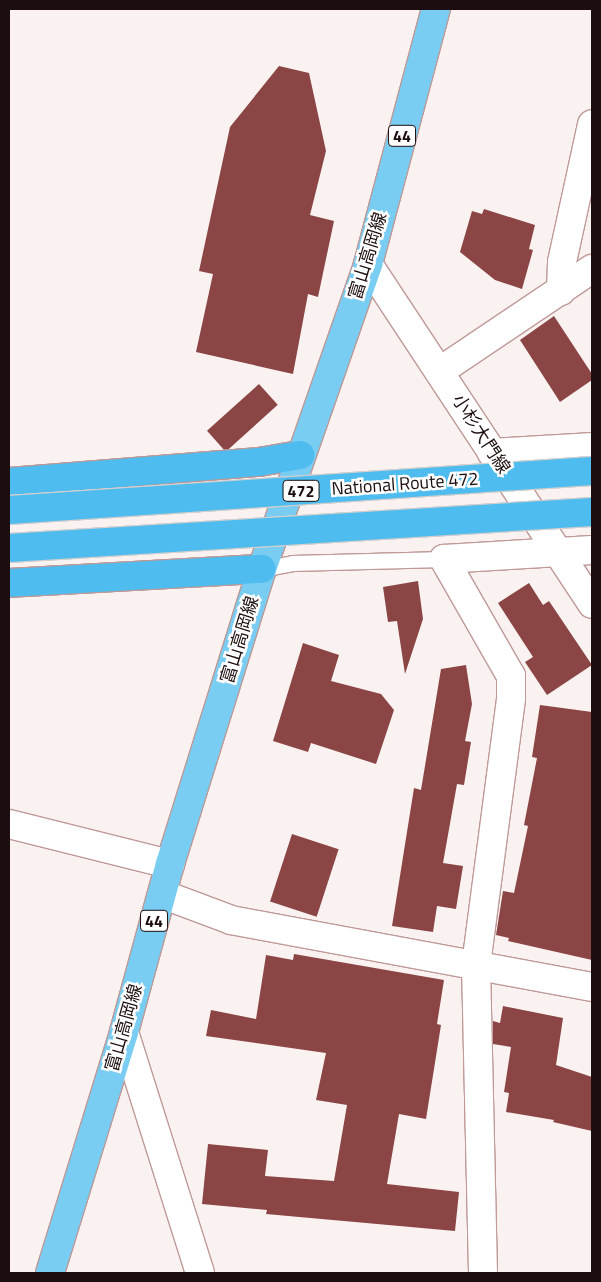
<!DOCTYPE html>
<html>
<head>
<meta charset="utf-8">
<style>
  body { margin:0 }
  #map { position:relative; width:601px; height:1282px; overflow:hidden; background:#faf2f1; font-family:"Titillium Web","Noto Sans JP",sans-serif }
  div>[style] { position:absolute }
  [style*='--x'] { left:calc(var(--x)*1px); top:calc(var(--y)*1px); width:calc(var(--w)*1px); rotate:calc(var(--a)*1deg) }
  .building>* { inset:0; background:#8b4545; transform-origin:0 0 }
  .roads { filter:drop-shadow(1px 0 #be9997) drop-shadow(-1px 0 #be9997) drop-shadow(0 1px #be9997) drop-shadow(0 -1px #be9997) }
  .service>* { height:15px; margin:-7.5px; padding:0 7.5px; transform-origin:7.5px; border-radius:7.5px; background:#fff }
  .minor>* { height:28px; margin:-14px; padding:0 14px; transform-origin:14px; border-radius:14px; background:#fff }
  .secondary>* { height:28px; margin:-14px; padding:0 14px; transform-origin:14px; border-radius:14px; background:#fff }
  .primary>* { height:28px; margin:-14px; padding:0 14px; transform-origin:14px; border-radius:14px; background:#7acdf2 }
  .trunk>* { height:28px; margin:-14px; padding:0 14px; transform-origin:14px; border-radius:14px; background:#4ebcee }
  .bridges { filter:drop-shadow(1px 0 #d2cfcf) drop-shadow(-1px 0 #d2cfcf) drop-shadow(0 1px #d2cfcf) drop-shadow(0 -1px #d2cfcf) }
  .trunk-bridge>* { height:28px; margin:-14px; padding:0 14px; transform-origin:14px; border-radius:14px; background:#4ebcee }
  span { translate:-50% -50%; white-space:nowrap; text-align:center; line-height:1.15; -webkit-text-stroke:5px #fff; paint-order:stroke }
  .shield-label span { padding:1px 4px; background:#fff; border:1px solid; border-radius:4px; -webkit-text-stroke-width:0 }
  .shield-label { font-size:16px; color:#1c0e0e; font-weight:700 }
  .street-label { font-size:18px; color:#1c0e0e }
  .frame { position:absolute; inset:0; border:10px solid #1c0e0e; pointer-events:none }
</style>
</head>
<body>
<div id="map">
  <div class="building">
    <i style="clip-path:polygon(279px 66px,309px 73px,326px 151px,310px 215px,334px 221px,318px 297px,308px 294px,293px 374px,196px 352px,213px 274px,199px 271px,230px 127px)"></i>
    <i style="clip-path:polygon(484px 209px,535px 225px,529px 249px,533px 250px,522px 289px,495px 280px,460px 252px,472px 211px,482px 214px)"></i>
    <i style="clip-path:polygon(554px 316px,592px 374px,592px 380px,560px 402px,520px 340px)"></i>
    <i style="left:259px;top:384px;width:28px;height:70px;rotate:48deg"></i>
    <i style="clip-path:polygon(418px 581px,423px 619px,405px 674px,397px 621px,388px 622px,383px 587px)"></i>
    <i style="clip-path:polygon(529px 583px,543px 605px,549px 601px,592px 665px,547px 695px,525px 662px,533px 657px,498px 603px)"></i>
    <i style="clip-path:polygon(303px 643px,339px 655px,331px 681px,381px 694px,394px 710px,376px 764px,311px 743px,308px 752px,273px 741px)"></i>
    <i style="clip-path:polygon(466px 665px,472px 704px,465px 741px,471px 742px,464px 785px,457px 784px,443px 863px,463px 866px,456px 909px,437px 906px,433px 932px,392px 926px,414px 788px,421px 790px,441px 669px)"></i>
    <i style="clip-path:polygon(540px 705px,592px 712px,592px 960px,508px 941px,509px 938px,496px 935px,503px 891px,514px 893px,528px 826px,524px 825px,537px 758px,532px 757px)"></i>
    <i style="left:292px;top:834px;width:49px;height:71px;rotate:18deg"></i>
    <i style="clip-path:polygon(294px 954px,444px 980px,437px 1024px,441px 1025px,426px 1119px,399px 1114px,387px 1184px,459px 1192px,455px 1231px,266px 1214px,267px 1210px,202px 1204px,208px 1144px,268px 1150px,265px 1176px,334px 1181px,347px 1105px,316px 1100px,326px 1053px,206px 1036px,211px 1010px,256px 1019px,266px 955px,293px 960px)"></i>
    <i style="clip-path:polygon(503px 1006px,563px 1018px,556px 1065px,592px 1077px,592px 1131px,553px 1122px,554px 1120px,506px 1112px,509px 1093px,504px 1092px,511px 1047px,493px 1044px,493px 1021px,500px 1023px)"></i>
  </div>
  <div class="roads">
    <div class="service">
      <i style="--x:262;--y:569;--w:31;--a:-11"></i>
      <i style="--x:292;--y:563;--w:152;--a:-1.5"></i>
    </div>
    <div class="minor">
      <i style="--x:561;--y:291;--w:29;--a:-88"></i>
      <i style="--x:562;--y:262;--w:141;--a:-77.7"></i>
      <i style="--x:440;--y:371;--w:183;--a:-33.9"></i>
      <i style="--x:492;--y:453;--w:100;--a:-3.4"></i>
      <i style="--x:9;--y:824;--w:166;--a:14"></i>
      <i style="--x:162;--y:894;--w:74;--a:20.6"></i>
      <i style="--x:231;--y:920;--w:367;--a:10.5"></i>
      <i style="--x:124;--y:1032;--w:253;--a:72.5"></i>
      <i style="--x:483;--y:1273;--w:308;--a:-91.3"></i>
      <i style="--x:476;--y:965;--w:269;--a:-82.5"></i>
      <i style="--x:511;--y:698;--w:22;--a:-90"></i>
      <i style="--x:511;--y:676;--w:135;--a:-119.8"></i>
      <i style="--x:444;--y:559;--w:148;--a:-3.5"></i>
    </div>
    <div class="secondary">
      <i style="--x:368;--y:264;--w:407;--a:56.6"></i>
    </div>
    <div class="primary">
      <i style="--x:50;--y:1273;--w:252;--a:-72.9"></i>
      <i style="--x:124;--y:1032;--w:174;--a:-74.7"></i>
      <i style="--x:170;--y:864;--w:309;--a:-72.7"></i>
      <i style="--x:262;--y:569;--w:323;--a:-70.8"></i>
      <i style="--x:368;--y:264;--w:264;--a:-75.1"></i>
    </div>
    <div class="trunk">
      <i style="--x:9;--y:482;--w:251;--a:-4.6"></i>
      <i style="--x:259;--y:462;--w:42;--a:-9.7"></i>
      <i style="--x:9;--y:583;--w:253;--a:-3.2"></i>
    </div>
  </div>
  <div class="bridges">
    <div class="trunk-bridge">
      <i style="--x:9;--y:510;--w:584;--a:-3.83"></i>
      <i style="--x:9;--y:548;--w:584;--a:-3.53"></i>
    </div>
  </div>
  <div class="shield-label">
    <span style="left:402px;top:136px">44</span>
    <span style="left:301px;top:491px">472</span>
    <span style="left:154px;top:921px">44</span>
  </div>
  <div class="street-label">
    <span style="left:368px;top:256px;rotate:-73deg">富山高岡線</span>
    <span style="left:481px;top:434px;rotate:57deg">小杉大門線</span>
    <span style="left:405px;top:484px;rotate:-4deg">National Route 472</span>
    <span style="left:240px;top:640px;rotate:-73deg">富山高岡線</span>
    <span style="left:124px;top:1028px;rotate:-74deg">富山高岡線</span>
  </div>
  <div class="frame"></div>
</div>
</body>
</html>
